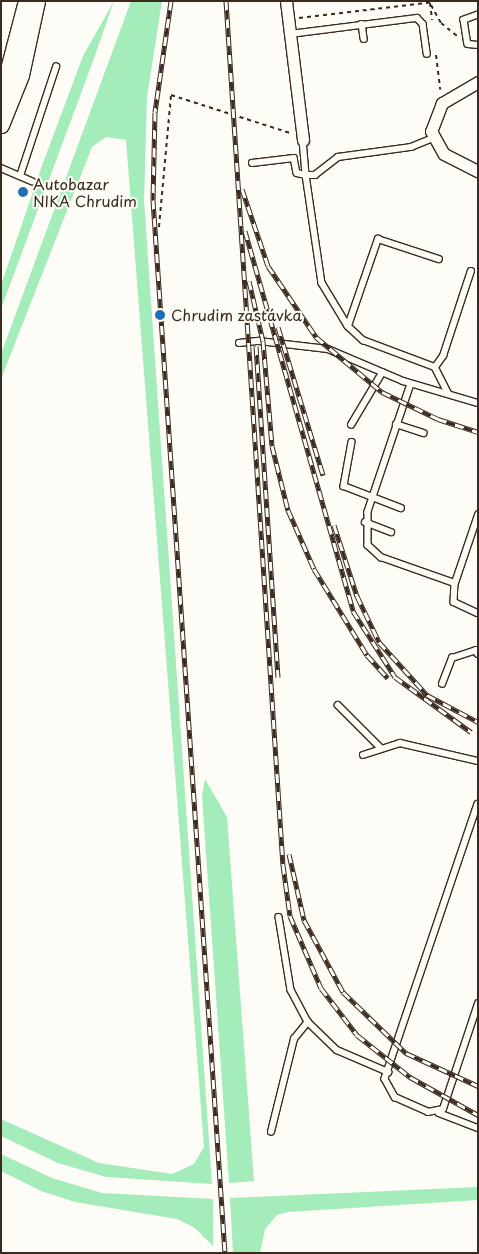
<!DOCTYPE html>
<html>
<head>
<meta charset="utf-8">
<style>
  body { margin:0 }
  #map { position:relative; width:479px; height:1254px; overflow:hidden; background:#fdfcf7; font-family:"Playpen Sans",sans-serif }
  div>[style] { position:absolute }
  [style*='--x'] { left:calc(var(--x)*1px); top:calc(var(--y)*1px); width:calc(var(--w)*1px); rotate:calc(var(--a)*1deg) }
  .green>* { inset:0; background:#a4ecba }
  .path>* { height:2px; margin-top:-1px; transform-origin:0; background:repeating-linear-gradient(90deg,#3b2a1e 0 4px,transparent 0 8px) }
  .roads { filter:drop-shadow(1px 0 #3b2a1e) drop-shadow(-1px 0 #3b2a1e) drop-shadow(0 1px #3b2a1e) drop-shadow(0 -1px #3b2a1e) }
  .service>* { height:5.5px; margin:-2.75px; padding:0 2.75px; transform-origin:2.75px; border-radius:2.75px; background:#fdfcf7 }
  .minor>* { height:11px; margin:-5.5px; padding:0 5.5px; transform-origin:5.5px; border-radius:5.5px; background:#fdfcf7 }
  .secondary>* { height:15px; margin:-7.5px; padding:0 7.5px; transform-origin:7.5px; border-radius:7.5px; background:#fdfcf7 }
  .rail>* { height:5px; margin-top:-2.5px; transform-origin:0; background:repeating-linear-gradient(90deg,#fdfcf7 0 9px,#3b2a1e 0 18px); box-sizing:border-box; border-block:1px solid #3b2a1e }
  .dots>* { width:14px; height:14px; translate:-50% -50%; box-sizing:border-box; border:2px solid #fdfcf7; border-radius:50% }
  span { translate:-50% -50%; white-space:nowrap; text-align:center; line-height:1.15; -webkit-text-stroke:4px #fdfcf7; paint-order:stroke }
  .poi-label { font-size:15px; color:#3b2a1e }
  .left { translate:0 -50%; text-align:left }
  .frame { position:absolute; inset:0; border:2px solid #3b2a1e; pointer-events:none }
</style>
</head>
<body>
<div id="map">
  <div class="green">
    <i style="clip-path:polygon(114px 1px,93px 61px,1px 309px,1px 285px,43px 163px,83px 56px)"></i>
    <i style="clip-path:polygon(131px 1px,162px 1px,147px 97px,144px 200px,212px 1184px,106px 1177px,58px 1163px,1px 1136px,1px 1119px,99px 1163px,172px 1174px,194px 1164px,204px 1147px,126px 140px,106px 137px,92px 147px,1px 379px,1px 354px)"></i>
    <i style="clip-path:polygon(205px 779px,227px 817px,254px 1181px,229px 1183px,202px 796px)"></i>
    <i style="clip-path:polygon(1px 1154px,52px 1178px,102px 1193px,213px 1199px,213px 1246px,195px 1228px,177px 1219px,75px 1202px,41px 1191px,1px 1171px)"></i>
    <i style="clip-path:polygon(478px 1187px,478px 1200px,288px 1212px,277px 1215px,265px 1229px,260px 1253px,233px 1253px,230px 1198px)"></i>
  </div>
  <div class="path">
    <i style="--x:430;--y:3;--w:17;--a:83"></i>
    <i style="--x:431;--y:5;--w:21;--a:61"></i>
    <i style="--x:441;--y:23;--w:22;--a:39"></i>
    <i style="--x:299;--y:18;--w:136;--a:-6.8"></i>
    <i style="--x:436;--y:55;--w:35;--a:83"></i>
    <i style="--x:159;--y:227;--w:133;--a:-84.8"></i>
    <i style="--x:171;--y:95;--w:125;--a:17.7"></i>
  </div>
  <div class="roads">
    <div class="service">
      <i style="--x:478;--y:15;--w:15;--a:160"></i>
      <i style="--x:464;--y:20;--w:24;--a:81"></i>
      <i style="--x:468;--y:44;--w:10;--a:6"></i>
      <i style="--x:362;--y:24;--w:15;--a:82"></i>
      <i style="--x:290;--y:34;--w:128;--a:-7.2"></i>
      <i style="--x:417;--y:18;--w:8;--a:45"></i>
      <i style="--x:423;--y:24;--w:30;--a:82"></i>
      <i style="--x:303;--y:140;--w:35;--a:85"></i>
      <i style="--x:306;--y:175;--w:9;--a:0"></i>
      <i style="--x:315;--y:175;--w:29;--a:-38"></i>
      <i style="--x:338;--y:157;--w:74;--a:-7.8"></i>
      <i style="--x:411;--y:147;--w:24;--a:-22"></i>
      <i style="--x:252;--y:163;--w:42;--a:-6.8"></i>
      <i style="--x:294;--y:158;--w:15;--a:79"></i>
      <i style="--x:297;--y:173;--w:9;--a:13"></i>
      <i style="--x:306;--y:175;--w:109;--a:81.6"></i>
      <i style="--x:322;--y:283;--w:50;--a:58.8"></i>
      <i style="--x:348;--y:326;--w:21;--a:43"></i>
      <i style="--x:363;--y:340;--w:77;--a:20.6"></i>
      <i style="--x:435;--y:367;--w:14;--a:-54"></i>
      <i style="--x:443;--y:356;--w:89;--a:-71.8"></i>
      <i style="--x:1;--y:168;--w:34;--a:23"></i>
      <i style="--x:20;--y:176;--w:115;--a:-71.7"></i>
      <i style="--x:348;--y:326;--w:92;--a:-71"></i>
      <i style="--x:378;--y:239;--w:64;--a:18.2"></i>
      <i style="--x:239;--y:343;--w:20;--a:-6"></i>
      <i style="--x:259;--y:341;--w:69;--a:6.6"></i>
      <i style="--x:328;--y:349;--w:82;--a:23.1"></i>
      <i style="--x:403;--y:381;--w:78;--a:16.3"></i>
      <i style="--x:435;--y:367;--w:30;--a:63"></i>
      <i style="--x:411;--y:384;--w:135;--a:108.6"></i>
      <i style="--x:368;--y:512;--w:33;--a:90"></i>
      <i style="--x:368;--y:545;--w:18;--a:43"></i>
      <i style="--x:381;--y:557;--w:78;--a:19.4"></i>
      <i style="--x:455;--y:583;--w:72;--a:-71.3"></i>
      <i style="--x:396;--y:424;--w:29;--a:18"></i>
      <i style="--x:351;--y:425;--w:61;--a:-59.2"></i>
      <i style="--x:352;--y:442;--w:45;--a:100.3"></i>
      <i style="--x:344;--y:486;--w:61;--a:21.1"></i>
      <i style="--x:365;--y:522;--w:28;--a:21"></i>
      <i style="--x:455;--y:583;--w:19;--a:93"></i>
      <i style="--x:454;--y:602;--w:26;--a:25"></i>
      <i style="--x:442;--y:684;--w:28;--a:-69"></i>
      <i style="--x:452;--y:658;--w:25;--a:-18"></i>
      <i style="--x:476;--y:650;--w:4;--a:63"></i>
      <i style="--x:338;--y:705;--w:61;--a:45"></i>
      <i style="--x:363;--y:755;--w:39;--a:-18"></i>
      <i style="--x:400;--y:743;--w:80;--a:13"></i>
      <i style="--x:478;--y:804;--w:290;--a:108.7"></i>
      <i style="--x:385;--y:1079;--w:21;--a:61"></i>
      <i style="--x:395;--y:1097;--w:36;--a:24"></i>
      <i style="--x:428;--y:1112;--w:15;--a:-11"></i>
      <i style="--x:443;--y:1109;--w:111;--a:-71.6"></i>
      <i style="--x:279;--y:917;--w:74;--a:80.7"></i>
      <i style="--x:291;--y:990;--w:36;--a:62"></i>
      <i style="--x:308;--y:1022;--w:40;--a:44"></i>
      <i style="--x:337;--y:1050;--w:56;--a:23.3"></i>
      <i style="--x:439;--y:1113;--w:42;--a:21"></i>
      <i style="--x:271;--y:1132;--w:96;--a:-76.1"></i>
      <i style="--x:294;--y:1039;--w:22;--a:-51"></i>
    </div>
    <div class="minor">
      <i style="--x:286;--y:1;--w:140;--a:83"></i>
      <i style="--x:478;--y:82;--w:42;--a:149.7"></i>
      <i style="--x:442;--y:103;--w:30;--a:111"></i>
      <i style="--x:431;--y:131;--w:26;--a:61"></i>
      <i style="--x:444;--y:154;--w:38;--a:27"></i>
    </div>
    <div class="secondary">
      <i style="--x:1;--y:96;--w:98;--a:-75.3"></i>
      <i style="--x:1;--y:125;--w:54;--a:-68.2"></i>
      <i style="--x:21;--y:75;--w:76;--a:-77.8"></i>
    </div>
  </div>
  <div class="rail">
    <i style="--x:171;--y:1;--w:112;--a:98.2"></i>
    <i style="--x:155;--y:112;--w:88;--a:91.3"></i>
    <i style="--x:153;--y:200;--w:1055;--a:86.09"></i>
    <i style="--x:226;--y:1;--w:866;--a:86.23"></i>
    <i style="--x:283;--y:865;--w:51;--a:82.2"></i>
    <i style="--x:290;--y:916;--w:78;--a:66.7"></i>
    <i style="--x:321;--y:988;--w:59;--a:52.5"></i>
    <i style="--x:357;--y:1035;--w:68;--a:38.4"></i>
    <i style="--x:410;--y:1077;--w:78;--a:29.2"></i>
    <i style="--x:242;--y:189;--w:81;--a:71.3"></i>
    <i style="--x:268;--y:266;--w:86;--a:55.9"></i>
    <i style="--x:316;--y:337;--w:86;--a:39.8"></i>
    <i style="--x:382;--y:392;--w:62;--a:25.7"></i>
    <i style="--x:438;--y:419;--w:42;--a:18"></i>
    <i style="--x:245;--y:231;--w:395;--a:74.1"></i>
    <i style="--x:353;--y:611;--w:78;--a:57.5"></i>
    <i style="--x:395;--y:677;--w:94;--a:35.9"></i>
    <i style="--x:249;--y:281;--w:62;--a:76.9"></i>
    <i style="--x:263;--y:341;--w:105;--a:85.1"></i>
    <i style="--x:272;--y:446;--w:66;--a:76"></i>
    <i style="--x:288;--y:510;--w:64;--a:66.2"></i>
    <i style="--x:314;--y:569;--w:101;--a:58.4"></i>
    <i style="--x:367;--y:655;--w:31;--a:48"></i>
    <i style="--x:278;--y:327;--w:155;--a:73.1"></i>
    <i style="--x:256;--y:346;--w:332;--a:86.2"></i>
    <i style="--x:334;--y:525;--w:75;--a:72.1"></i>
    <i style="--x:357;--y:596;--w:51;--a:64.4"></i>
    <i style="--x:379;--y:642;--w:72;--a:47.8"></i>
    <i style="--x:427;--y:695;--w:58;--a:27.9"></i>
    <i style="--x:289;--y:854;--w:68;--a:77.2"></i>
    <i style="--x:304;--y:920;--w:82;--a:61.6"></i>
    <i style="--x:343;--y:992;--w:88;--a:44.1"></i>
    <i style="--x:406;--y:1053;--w:79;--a:24.6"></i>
  </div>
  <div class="dots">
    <i style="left:23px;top:192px;background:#1f6fb2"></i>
    <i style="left:160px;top:315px;background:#1f6fb2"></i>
  </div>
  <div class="poi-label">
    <span class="left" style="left:33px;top:192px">Autobazar<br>NIKA Chrudim</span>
    <span class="left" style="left:171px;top:315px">Chrudim zastávka</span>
  </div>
  <div class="frame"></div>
</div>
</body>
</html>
